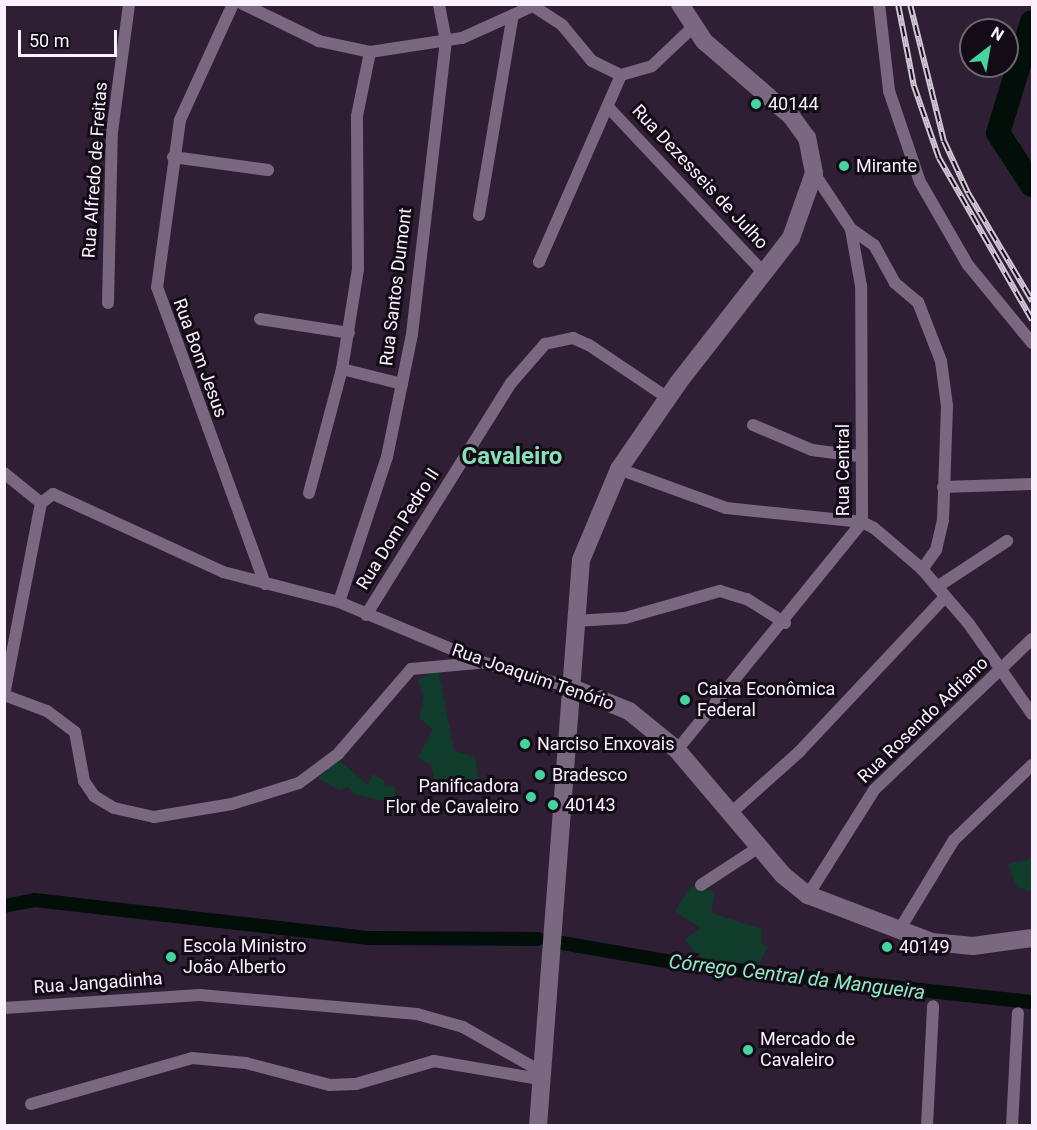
<!DOCTYPE html>
<html>
<head>
<meta charset="utf-8">
<style>
  body { margin:0 }
  #map { position:relative; width:1037px; height:1130px; overflow:hidden; background:#2f1f35; font-family:Roboto,sans-serif }
  div>[style] { position:absolute }
  [style*='--x'] { left:calc(var(--x)*1px); top:calc(var(--y)*1px); width:calc(var(--w)*1px); rotate:calc(var(--a)*1deg) }
  .green>* { inset:0; background:#103c2b }
  .canal>* { height:14px; margin:-7px; padding:0 7px; transform-origin:7px; border-radius:7px; background:#010f08 }
  .river>* { height:24px; margin:-12px; padding:0 12px; transform-origin:12px; border-radius:12px; background:#010f08 }
  .street>* { height:12px; margin:-6px; padding:0 6px; transform-origin:6px; border-radius:6px; background:#7a6780 }
  .secondary>* { height:18px; margin:-9px; padding:0 9px; transform-origin:9px; border-radius:9px; background:#7a6780 }
  .rail>* { height:6px; margin-top:-3px; transform-origin:0; background:repeating-linear-gradient(90deg,#130c16 0 11px,#d1c6d5 0 22px); box-sizing:border-box; border-block:2px solid #d1c6d5 }
  .dots>* { width:16px; height:16px; translate:-50% -50%; box-sizing:border-box; border:3px solid #130c16; border-radius:50% }
  span { translate:-50% -50%; white-space:nowrap; text-align:center; line-height:1.15; -webkit-text-stroke:6px #130c16; paint-order:stroke }
  .poi-label { font-size:18px; color:#faf0fe }
  .left { translate:0 -50%; text-align:left }
  .right { translate:-100% -50%; text-align:right }
  .street-label { font-size:18px; color:#faf0fe }
  .water-label { font-size:20px; color:#8feac1; font-style:italic }
  .district-label { font-size:24px; color:#89dfb9; font-weight:700 }
  .frame { position:absolute; inset:0; border:6px solid #faf0fe; pointer-events:none }
  .north { position:absolute; left:959px; top:18px; width:60px; height:60px; box-sizing:border-box; background:#130c16; border:2px solid #6f6773; border-radius:50%; rotate:31deg; font-size:16px; font-weight:700; line-height:24px; text-align:center; color:#faf0fe }
  .north::after { content:''; display:block; margin:auto; width:21px; height:27px; background:#45d49f; clip-path:polygon(50% 0,100% 100%,50% 72%,0 100%) }
  .scale { position:absolute; left:18px; top:30px; width:99px; height:27px; box-sizing:border-box; border:3px solid #faf0fe; border-top:0; padding-left:8px; font-size:18px; line-height:21px; white-space:nowrap; color:#faf0fe; -webkit-text-stroke:4px #130c16; paint-order:stroke }
</style>
</head>
<body>
<div id="map">
  <div class="green">
    <i style="clip-path:polygon(438px 668px,454px 751px,475px 757px,480px 787px,471px 792px,453px 785px,446px 791px,435px 783px,431px 765px,418px 758px,433px 730px,419px 718px,424px 698px,418px 680px)"></i>
    <i style="clip-path:polygon(339px 760px,368px 785px,373px 774px,385px 781px,384px 786px,394px 786px,396px 796px,388px 802px,354px 794px,348px 787px,339px 790px,318px 778px)"></i>
    <i style="clip-path:polygon(1032px 852px,1032px 892px,1017px 887px,1008px 864px,1028px 860px)"></i>
    <i style="clip-path:polygon(691px 886px,715px 892px,711px 913px,762px 929px,761px 943px,768px 947px,750px 981px,723px 973px,697px 955px,685px 940px,700px 928px,675px 911px)"></i>
  </div>
  <div class="canal">
    <i style="--x:4;--y:906;--w:31;--a:-11"></i>
    <i style="--x:34;--y:900;--w:337;--a:6.5"></i>
    <i style="--x:369;--y:938;--w:169;--a:0.3"></i>
    <i style="--x:562;--y:943;--w:130;--a:9.8"></i>
    <i style="--x:690;--y:965;--w:344;--a:6.2"></i>
  </div>
  <div class="river">
    <i style="--x:1032;--y:22;--w:116;--a:107"></i>
    <i style="--x:998;--y:133;--w:62;--a:56.8"></i>
  </div>
  <div class="street">
    <i style="--x:233;--y:4;--w:128;--a:114.6"></i>
    <i style="--x:180;--y:120;--w:169;--a:97.8"></i>
    <i style="--x:157;--y:287;--w:316;--a:70"></i>
    <i style="--x:243;--y:4;--w:85;--a:26"></i>
    <i style="--x:319;--y:41;--w:52;--a:12.2"></i>
    <i style="--x:370;--y:52;--w:93;--a:-8.7"></i>
    <i style="--x:462;--y:38;--w:78;--a:-24.3"></i>
    <i style="--x:533;--y:6;--w:35;--a:33"></i>
    <i style="--x:562;--y:25;--w:47;--a:50.2"></i>
    <i style="--x:592;--y:61;--w:32;--a:26"></i>
    <i style="--x:621;--y:75;--w:32;--a:-16"></i>
    <i style="--x:652;--y:66;--w:55;--a:-43.5"></i>
    <i style="--x:879;--y:4;--w:88;--a:83.4"></i>
    <i style="--x:889;--y:91;--w:96;--a:71.2"></i>
    <i style="--x:920;--y:182;--w:96;--a:60"></i>
    <i style="--x:968;--y:265;--w:101;--a:50.6"></i>
    <i style="--x:608;--y:107;--w:228;--a:46.8"></i>
    <i style="--x:173;--y:157;--w:96;--a:7.8"></i>
    <i style="--x:479;--y:215;--w:203;--a:-80.4"></i>
    <i style="--x:851;--y:229;--w:28;--a:35"></i>
    <i style="--x:874;--y:245;--w:43;--a:61.1"></i>
    <i style="--x:895;--y:283;--w:30;--a:40"></i>
    <i style="--x:918;--y:302;--w:63;--a:68.7"></i>
    <i style="--x:941;--y:361;--w:45;--a:82.4"></i>
    <i style="--x:947;--y:406;--w:114;--a:92"></i>
    <i style="--x:943;--y:520;--w:31;--a:103"></i>
    <i style="--x:936;--y:550;--w:24;--a:126"></i>
    <i style="--x:539;--y:262;--w:204;--a:-66.3"></i>
    <i style="--x:108;--y:303;--w:171;--a:-88.7"></i>
    <i style="--x:112;--y:132;--w:129;--a:-82.4"></i>
    <i style="--x:260;--y:319;--w:90;--a:8.9"></i>
    <i style="--x:342;--y:369;--w:62;--a:14"></i>
    <i style="--x:753;--y:425;--w:64;--a:23"></i>
    <i style="--x:812;--y:450;--w:47;--a:7.3"></i>
    <i style="--x:619;--y:469;--w:114;--a:20"></i>
    <i style="--x:726;--y:508;--w:137;--a:5.9"></i>
    <i style="--x:862;--y:522;--w:13;--a:27"></i>
    <i style="--x:874;--y:528;--w:63;--a:40.5"></i>
    <i style="--x:922;--y:569;--w:72;--a:49.5"></i>
    <i style="--x:969;--y:624;--w:110;--a:55"></i>
    <i style="--x:4;--y:473;--w:48;--a:39"></i>
    <i style="--x:943;--y:487;--w:89;--a:-1.9"></i>
    <i style="--x:309;--y:493;--w:128;--a:-75.1"></i>
    <i style="--x:342;--y:369;--w:101;--a:-80.9"></i>
    <i style="--x:358;--y:269;--w:153;--a:-90.4"></i>
    <i style="--x:357;--y:116;--w:65;--a:-78.5"></i>
    <i style="--x:937;--y:587;--w:84;--a:-33.3"></i>
    <i style="--x:339;--y:602;--w:153;--a:-71.7"></i>
    <i style="--x:387;--y:457;--w:126;--a:-78.5"></i>
    <i style="--x:412;--y:334;--w:295;--a:-83.4"></i>
    <i style="--x:446;--y:41;--w:38;--a:-101"></i>
    <i style="--x:366;--y:615;--w:274;--a:-58"></i>
    <i style="--x:511;--y:383;--w:52;--a:-48.9"></i>
    <i style="--x:545;--y:344;--w:29;--a:-12"></i>
    <i style="--x:573;--y:338;--w:17;--a:24"></i>
    <i style="--x:589;--y:345;--w:95;--a:33.9"></i>
    <i style="--x:574;--y:621;--w:51;--a:-3.4"></i>
    <i style="--x:625;--y:618;--w:99;--a:-15.9"></i>
    <i style="--x:720;--y:591;--w:28;--a:17"></i>
    <i style="--x:747;--y:599;--w:45;--a:32.3"></i>
    <i style="--x:4;--y:695;--w:196;--a:-79.1"></i>
    <i style="--x:41;--y:503;--w:15;--a:-37"></i>
    <i style="--x:53;--y:494;--w:187;--a:24.6"></i>
    <i style="--x:223;--y:572;--w:120;--a:14.5"></i>
    <i style="--x:339;--y:602;--w:158;--a:22.7"></i>
    <i style="--x:485;--y:663;--w:88;--a:15.8"></i>
    <i style="--x:4;--y:695;--w:46;--a:20.4"></i>
    <i style="--x:47;--y:711;--w:35;--a:37"></i>
    <i style="--x:75;--y:732;--w:50;--a:79.6"></i>
    <i style="--x:84;--y:781;--w:18;--a:56"></i>
    <i style="--x:94;--y:796;--w:23;--a:31"></i>
    <i style="--x:114;--y:808;--w:41;--a:12.7"></i>
    <i style="--x:154;--y:817;--w:79;--a:-9.5"></i>
    <i style="--x:232;--y:804;--w:70;--a:-17.4"></i>
    <i style="--x:299;--y:783;--w:49;--a:-36.6"></i>
    <i style="--x:338;--y:754;--w:112;--a:-49.3"></i>
    <i style="--x:411;--y:669;--w:67;--a:-5.1"></i>
    <i style="--x:677;--y:750;--w:294;--a:-50.9"></i>
    <i style="--x:862;--y:522;--w:236;--a:-90.2"></i>
    <i style="--x:861;--y:286;--w:58;--a:-100"></i>
    <i style="--x:851;--y:229;--w:67;--a:-123.5"></i>
    <i style="--x:732;--y:812;--w:90;--a:-41.8"></i>
    <i style="--x:799;--y:752;--w:213;--a:-46.7"></i>
    <i style="--x:701;--y:885;--w:69;--a:-33.2"></i>
    <i style="--x:808;--y:895;--w:124;--a:-57.8"></i>
    <i style="--x:874;--y:790;--w:219;--a:-43.7"></i>
    <i style="--x:898;--y:932;--w:108;--a:-58.7"></i>
    <i style="--x:954;--y:840;--w:108;--a:-43.9"></i>
    <i style="--x:4;--y:1008;--w:196;--a:-3.8"></i>
    <i style="--x:200;--y:995;--w:218;--a:5"></i>
    <i style="--x:417;--y:1014;--w:48;--a:15.8"></i>
    <i style="--x:463;--y:1027;--w:89;--a:29.7"></i>
    <i style="--x:31;--y:1104;--w:167;--a:-15.9"></i>
    <i style="--x:192;--y:1058;--w:54;--a:5.3"></i>
    <i style="--x:246;--y:1063;--w:87;--a:14.7"></i>
    <i style="--x:330;--y:1085;--w:26;--a:-2"></i>
    <i style="--x:356;--y:1084;--w:81;--a:-16.4"></i>
    <i style="--x:434;--y:1061;--w:107;--a:9.7"></i>
    <i style="--x:927;--y:1126;--w:120;--a:-87.1"></i>
    <i style="--x:1012;--y:1126;--w:113;--a:-87"></i>
  </div>
  <div class="secondary">
    <i style="--x:570;--y:687;--w:64;--a:22.1"></i>
    <i style="--x:629;--y:711;--w:62;--a:39.1"></i>
    <i style="--x:677;--y:750;--w:164;--a:49.7"></i>
    <i style="--x:783;--y:875;--w:32;--a:39"></i>
    <i style="--x:808;--y:895;--w:133;--a:20.8"></i>
    <i style="--x:932;--y:942;--w:41;--a:5.6"></i>
    <i style="--x:973;--y:946;--w:60;--a:-7.7"></i>
    <i style="--x:538;--y:1126;--w:568;--a:-85.66"></i>
    <i style="--x:581;--y:560;--w:99;--a:-67.3"></i>
    <i style="--x:619;--y:469;--w:104;--a:-55.5"></i>
    <i style="--x:678;--y:383;--w:184;--a:-52.1"></i>
    <i style="--x:791;--y:238;--w:69;--a:-70.5"></i>
    <i style="--x:814;--y:173;--w:36;--a:-101"></i>
    <i style="--x:807;--y:138;--w:26;--a:-126"></i>
    <i style="--x:792;--y:117;--w:116;--a:-139.2"></i>
    <i style="--x:704;--y:41;--w:44;--a:-123"></i>
  </div>
  <div class="rail">
    <i style="--x:898;--y:4;--w:84;--a:79"></i>
    <i style="--x:914;--y:86;--w:76;--a:70.9"></i>
    <i style="--x:939;--y:158;--w:187;--a:60.1"></i>
    <i style="--x:910;--y:4;--w:141;--a:76.1"></i>
    <i style="--x:944;--y:141;--w:57;--a:65.2"></i>
    <i style="--x:968;--y:193;--w:126;--a:59.3"></i>
  </div>
  <div class="dots">
    <i style="left:756px;top:104px;background:#45d49f"></i>
    <i style="left:844px;top:166px;background:#45d49f"></i>
    <i style="left:685px;top:700px;background:#45d49f"></i>
    <i style="left:525px;top:744px;background:#45d49f"></i>
    <i style="left:540px;top:775px;background:#45d49f"></i>
    <i style="left:531px;top:797px;background:#45d49f"></i>
    <i style="left:553px;top:805px;background:#45d49f"></i>
    <i style="left:887px;top:947px;background:#45d49f"></i>
    <i style="left:171px;top:957px;background:#45d49f"></i>
    <i style="left:748px;top:1050px;background:#45d49f"></i>
  </div>
  <div class="poi-label">
    <span class="left" style="left:768px;top:104px">40144</span>
    <span class="left" style="left:856px;top:166px">Mirante</span>
    <span class="left" style="left:697px;top:700px">Caixa Econômica<br>Federal</span>
    <span class="left" style="left:537px;top:744px">Narciso Enxovais</span>
    <span class="left" style="left:552px;top:775px">Bradesco</span>
    <span class="right" style="left:519px;top:797px">Panificadora<br>Flor de Cavaleiro</span>
    <span class="left" style="left:565px;top:805px">40143</span>
    <span class="left" style="left:183px;top:957px">Escola Ministro<br>João Alberto</span>
    <span class="left" style="left:899px;top:947px">40149</span>
    <span class="left" style="left:760px;top:1050px">Mercado de<br>Cavaleiro</span>
  </div>
  <div class="street-label">
    <span style="left:95px;top:170px;rotate:-86deg">Rua Alfredo de Freitas</span>
    <span style="left:700px;top:177px;rotate:47deg">Rua Dezesseis de Julho</span>
    <span style="left:396px;top:287px;rotate:-83deg">Rua Santos Dumont</span>
    <span style="left:200px;top:358px;rotate:70deg">Rua Bom Jesus</span>
    <span style="left:843px;top:470px;rotate:-90deg">Rua Central</span>
    <span style="left:398px;top:529px;rotate:-58deg">Rua Dom Pedro II</span>
    <span style="left:533px;top:677px;rotate:19deg">Rua Joaquim Tenório</span>
    <span style="left:923px;top:720px;rotate:-44deg">Rua Rosendo Adriano</span>
    <span style="left:98px;top:983px;rotate:-4deg">Rua Jangadinha</span>
  </div>
  <div class="water-label">
    <span style="left:797px;top:977px;rotate:7deg">Córrego Central da Mangueira</span>
  </div>
  <div class="district-label">
    <span style="left:512px;top:457px">Cavaleiro</span>
  </div>
  <div class="frame"></div>
  <div class="north">N</div>
  <div class="scale">50 m</div>
</div>
</body>
</html>
